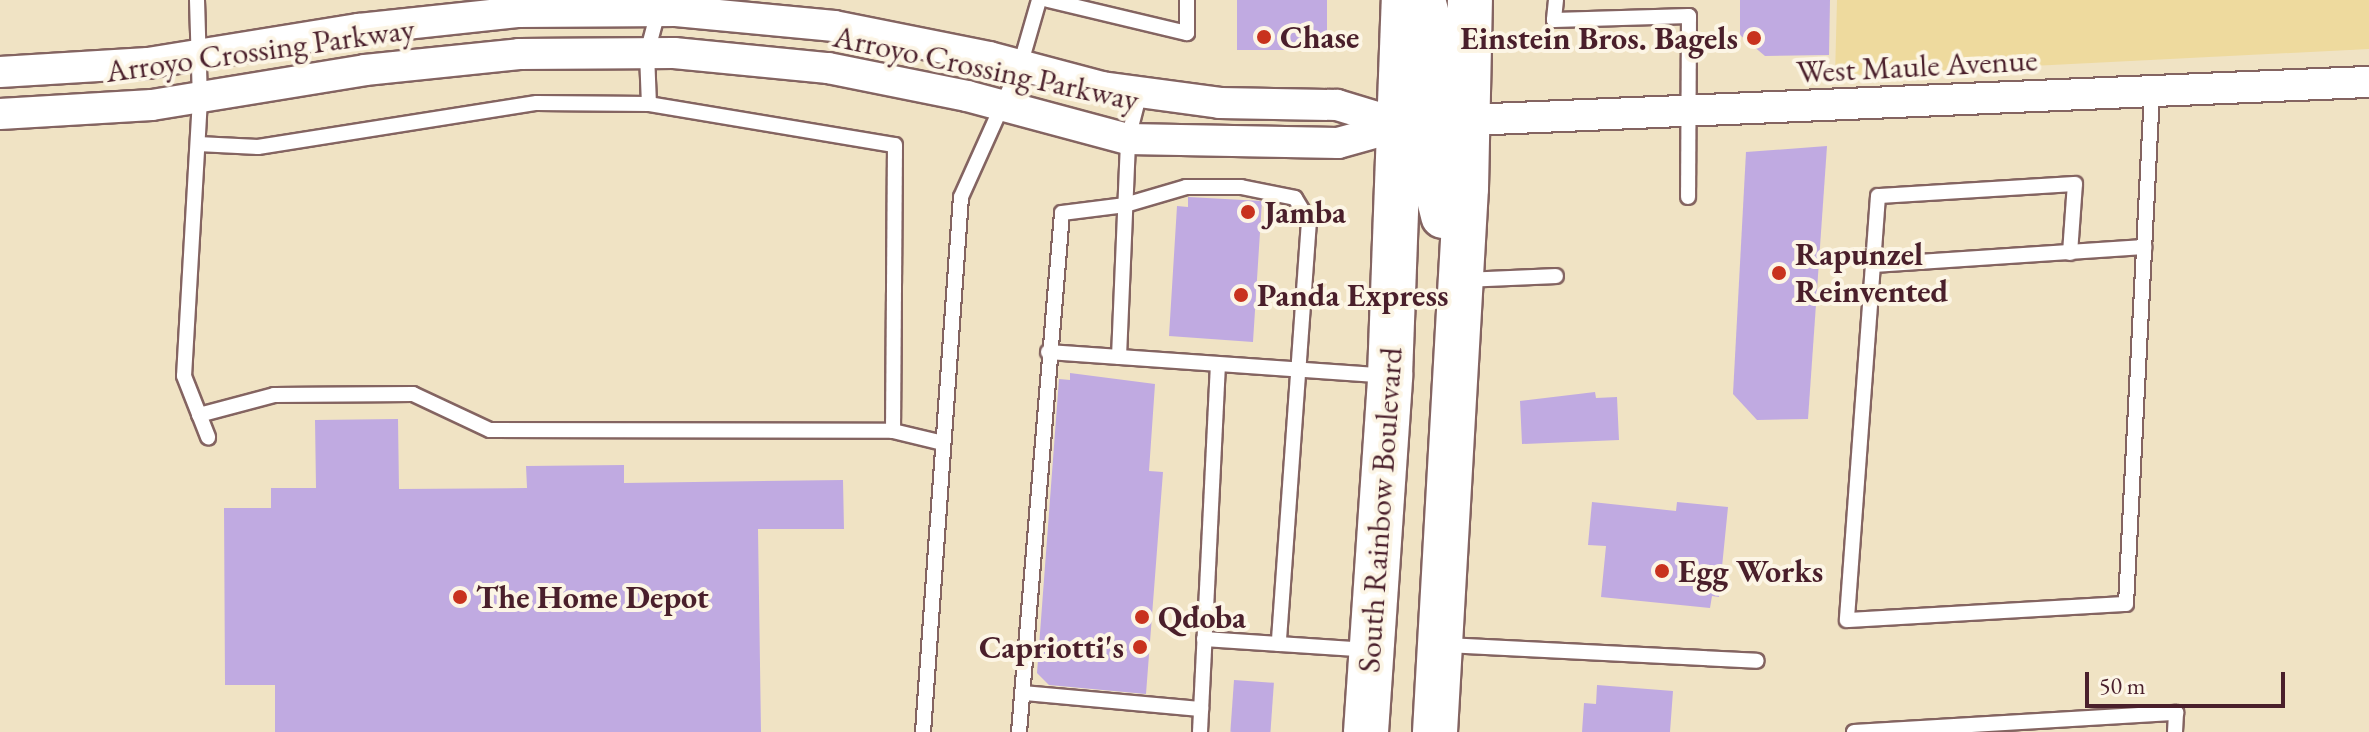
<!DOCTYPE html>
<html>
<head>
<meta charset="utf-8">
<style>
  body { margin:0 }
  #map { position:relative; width:2369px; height:732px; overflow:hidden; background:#f0e3c4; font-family:"EB Garamond",serif }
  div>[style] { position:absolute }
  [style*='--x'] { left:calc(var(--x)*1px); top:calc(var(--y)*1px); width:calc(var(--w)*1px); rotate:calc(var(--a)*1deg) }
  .sand>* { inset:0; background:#eeda9e }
  .building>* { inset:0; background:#c0aae1; transform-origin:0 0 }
  .roads { filter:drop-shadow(2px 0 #846461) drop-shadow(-2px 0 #846461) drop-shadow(0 2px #846461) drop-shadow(0 -2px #846461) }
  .service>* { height:14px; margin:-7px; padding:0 7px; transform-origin:7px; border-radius:7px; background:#fff }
  .minor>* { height:30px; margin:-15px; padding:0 15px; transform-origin:15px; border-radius:15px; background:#fff }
  .primary>* { height:44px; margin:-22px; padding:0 22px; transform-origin:22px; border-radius:22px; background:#fff }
  .dots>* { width:22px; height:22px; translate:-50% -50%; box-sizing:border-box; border:4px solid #fcf5e5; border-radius:50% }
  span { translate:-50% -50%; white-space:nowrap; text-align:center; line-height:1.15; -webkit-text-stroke:8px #fcf5e5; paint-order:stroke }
  .poi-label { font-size:32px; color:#4a1f2b; font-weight:700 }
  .left { translate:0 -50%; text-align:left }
  .right { translate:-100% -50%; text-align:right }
  .street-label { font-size:32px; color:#4a1f2b }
  .scale { position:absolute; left:2085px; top:672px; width:200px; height:36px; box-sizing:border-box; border:4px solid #4a1f2b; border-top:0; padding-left:10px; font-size:24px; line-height:28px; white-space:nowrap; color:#4a1f2b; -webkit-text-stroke:6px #fcf5e5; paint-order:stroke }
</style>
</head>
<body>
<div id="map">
  <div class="sand">
    <i style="clip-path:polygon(1837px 0,2369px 0,2369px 49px,1835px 76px)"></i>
  </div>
  <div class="building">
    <i style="left:1237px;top:0;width:90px;height:50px"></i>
    <i style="clip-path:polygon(1740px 0,1830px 0,1829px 55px,1765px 56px,1740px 35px)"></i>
    <i style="clip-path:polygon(1827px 146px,1808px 419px,1757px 420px,1733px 394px,1746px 152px)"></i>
    <i style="clip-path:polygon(1188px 197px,1262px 201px,1253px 342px,1169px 336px,1177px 206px,1188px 207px)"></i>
    <i style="clip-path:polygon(1070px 373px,1155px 384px,1149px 471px,1163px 472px,1146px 694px,1049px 685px,1037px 673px,1059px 379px,1070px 380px)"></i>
    <i style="clip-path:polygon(1595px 392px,1596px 398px,1617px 397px,1619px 440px,1522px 444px,1520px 401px)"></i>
    <i style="clip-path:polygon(398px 419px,399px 489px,527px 488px,526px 466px,624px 465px,624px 483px,843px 480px,844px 529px,758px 529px,761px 732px,275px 732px,275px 685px,225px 685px,224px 508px,271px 508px,271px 488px,316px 488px,315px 420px)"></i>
    <i style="clip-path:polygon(1592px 502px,1676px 511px,1677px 502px,1728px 507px,1719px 597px,1712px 596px,1710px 608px,1601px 597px,1606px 546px,1588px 545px)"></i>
    <i style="left:1234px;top:680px;width:40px;height:52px;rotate:4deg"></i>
    <i style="clip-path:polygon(1597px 685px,1673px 691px,1670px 732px,1582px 732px,1584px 703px,1596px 704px)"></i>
  </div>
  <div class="roads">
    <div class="service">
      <i style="--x:197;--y:0;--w:99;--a:88.3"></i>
      <i style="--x:200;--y:99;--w:277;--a:93.3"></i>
      <i style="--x:184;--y:376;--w:66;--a:68.5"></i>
      <i style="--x:1048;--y:0;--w:143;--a:13.4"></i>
      <i style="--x:1187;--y:33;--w:33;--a:-90"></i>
      <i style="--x:1556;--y:0;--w:20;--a:96"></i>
      <i style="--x:1554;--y:20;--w:135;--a:-1.7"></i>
      <i style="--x:1689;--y:16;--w:181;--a:90.3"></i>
      <i style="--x:659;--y:8;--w:47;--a:104.9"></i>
      <i style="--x:647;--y:53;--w:51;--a:87.8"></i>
      <i style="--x:649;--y:104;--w:249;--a:9.5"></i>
      <i style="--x:895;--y:145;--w:286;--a:90.4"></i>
      <i style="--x:198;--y:144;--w:60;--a:2.9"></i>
      <i style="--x:258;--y:147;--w:282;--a:-9"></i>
      <i style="--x:537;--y:103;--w:112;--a:0.5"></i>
      <i style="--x:2070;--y:253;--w:69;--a:-85.9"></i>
      <i style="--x:2075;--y:184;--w:197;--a:176.5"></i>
      <i style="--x:1878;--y:196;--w:425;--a:94.2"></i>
      <i style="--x:1847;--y:620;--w:279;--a:-3.3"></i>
      <i style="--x:2126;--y:604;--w:513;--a:-87.09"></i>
      <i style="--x:1873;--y:265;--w:272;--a:-3.8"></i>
      <i style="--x:1465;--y:280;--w:91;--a:-2.5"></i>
      <i style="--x:1048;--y:352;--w:340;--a:4"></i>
      <i style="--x:1119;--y:357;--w:218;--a:-87.6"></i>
      <i style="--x:1128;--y:139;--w:49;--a:-75.7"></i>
      <i style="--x:199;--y:415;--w:78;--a:-14.9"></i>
      <i style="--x:274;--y:395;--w:139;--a:-0.4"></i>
      <i style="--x:413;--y:394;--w:85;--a:25.1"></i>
      <i style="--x:490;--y:430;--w:403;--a:0.1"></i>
      <i style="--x:893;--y:431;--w:51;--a:13.5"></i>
      <i style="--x:1204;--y:639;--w:164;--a:3.8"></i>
      <i style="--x:1446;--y:645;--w:311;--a:2.9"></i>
      <i style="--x:1024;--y:693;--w:178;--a:5.2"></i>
      <i style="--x:923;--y:732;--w:536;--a:-85.94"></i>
      <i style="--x:961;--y:197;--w:144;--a:-65.8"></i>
      <i style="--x:1020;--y:66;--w:69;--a:-73.9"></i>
      <i style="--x:1019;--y:732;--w:521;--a:-85.26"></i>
      <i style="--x:1062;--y:213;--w:64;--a:-7.2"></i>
      <i style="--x:1125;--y:205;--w:64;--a:-16.4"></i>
      <i style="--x:1186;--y:187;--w:55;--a:0"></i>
      <i style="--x:1241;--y:187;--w:55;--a:11.5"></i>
      <i style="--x:1295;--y:198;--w:27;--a:59"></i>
      <i style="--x:1309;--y:221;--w:424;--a:94.1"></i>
      <i style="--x:1200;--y:732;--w:367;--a:-87.2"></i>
      <i style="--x:1854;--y:732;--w:323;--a:-3.4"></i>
      <i style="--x:2176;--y:713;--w:19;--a:93"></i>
    </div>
    <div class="minor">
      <i style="--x:0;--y:72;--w:148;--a:-3.5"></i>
      <i style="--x:148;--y:63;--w:214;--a:-9.2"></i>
      <i style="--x:359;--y:29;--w:159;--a:-6.1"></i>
      <i style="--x:517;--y:12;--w:159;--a:-0.4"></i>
      <i style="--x:676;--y:11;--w:159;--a:5.4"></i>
      <i style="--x:834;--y:26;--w:158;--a:11.3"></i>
      <i style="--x:989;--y:57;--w:117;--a:14.9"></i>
      <i style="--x:1102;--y:87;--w:119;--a:7.7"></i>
      <i style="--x:1220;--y:103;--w:117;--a:1"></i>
      <i style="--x:1337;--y:105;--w:69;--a:16.9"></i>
      <i style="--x:0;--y:114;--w:152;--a:-3.4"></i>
      <i style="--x:152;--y:105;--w:216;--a:-9.3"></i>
      <i style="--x:365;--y:70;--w:155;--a:-5.9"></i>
      <i style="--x:519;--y:54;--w:155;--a:-0.4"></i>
      <i style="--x:674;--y:53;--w:155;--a:5.6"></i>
      <i style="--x:828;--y:68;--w:142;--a:11.4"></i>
      <i style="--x:967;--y:96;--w:167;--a:15"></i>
      <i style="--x:1128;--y:139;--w:210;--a:1.1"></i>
      <i style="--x:1338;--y:143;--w:67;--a:-15.5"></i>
      <i style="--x:1468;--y:120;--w:902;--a:-2.42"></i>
    </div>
    <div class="primary">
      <i style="--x:1423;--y:0;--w:54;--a:74.9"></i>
      <i style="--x:1437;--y:52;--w:39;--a:87"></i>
      <i style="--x:1439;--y:91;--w:16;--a:68"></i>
      <i style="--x:1445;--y:106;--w:27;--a:31"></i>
      <i style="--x:1403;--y:125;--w:20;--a:0"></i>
      <i style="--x:1423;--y:125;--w:22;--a:56"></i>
      <i style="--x:1435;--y:143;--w:44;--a:88.7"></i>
      <i style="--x:1436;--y:187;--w:30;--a:76"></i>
      <i style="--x:1366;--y:732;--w:357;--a:-86.1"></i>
      <i style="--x:1390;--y:376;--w:376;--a:-87.9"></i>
      <i style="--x:1435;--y:732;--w:545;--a:-86.74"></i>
      <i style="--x:1466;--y:188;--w:188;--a:-88.8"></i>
    </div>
  </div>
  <div class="dots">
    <i style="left:1264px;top:37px;background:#c8321e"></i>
    <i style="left:1754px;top:38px;background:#c8321e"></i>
    <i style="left:1248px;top:212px;background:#c8321e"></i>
    <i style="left:1779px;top:273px;background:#c8321e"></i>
    <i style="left:1241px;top:295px;background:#c8321e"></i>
    <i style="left:1662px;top:571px;background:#c8321e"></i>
    <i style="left:460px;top:597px;background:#c8321e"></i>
    <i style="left:1142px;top:617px;background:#c8321e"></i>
    <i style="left:1140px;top:647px;background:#c8321e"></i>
  </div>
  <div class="poi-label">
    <span class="left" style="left:1280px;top:37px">Chase</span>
    <span class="right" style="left:1738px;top:38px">Einstein Bros. Bagels</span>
    <span class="left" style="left:1264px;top:212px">Jamba</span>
    <span class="left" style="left:1795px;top:273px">Rapunzel<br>Reinvented</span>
    <span class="left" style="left:1257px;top:295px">Panda Express</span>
    <span class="left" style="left:1678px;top:571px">Egg Works</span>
    <span class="left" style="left:476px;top:597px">The Home Depot</span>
    <span class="left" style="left:1158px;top:617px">Qdoba</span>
    <span class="right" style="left:1124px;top:647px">Capriotti's</span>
  </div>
  <div class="street-label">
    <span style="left:260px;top:50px;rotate:-8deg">Arroyo Crossing Parkway</span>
    <span style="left:1917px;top:66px;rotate:-3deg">West Maule Avenue</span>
    <span style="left:986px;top:68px;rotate:12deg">Arroyo Crossing Parkway</span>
    <span style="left:1380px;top:510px;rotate:-86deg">South Rainbow Boulevard</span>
  </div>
  <div class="scale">50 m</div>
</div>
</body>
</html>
